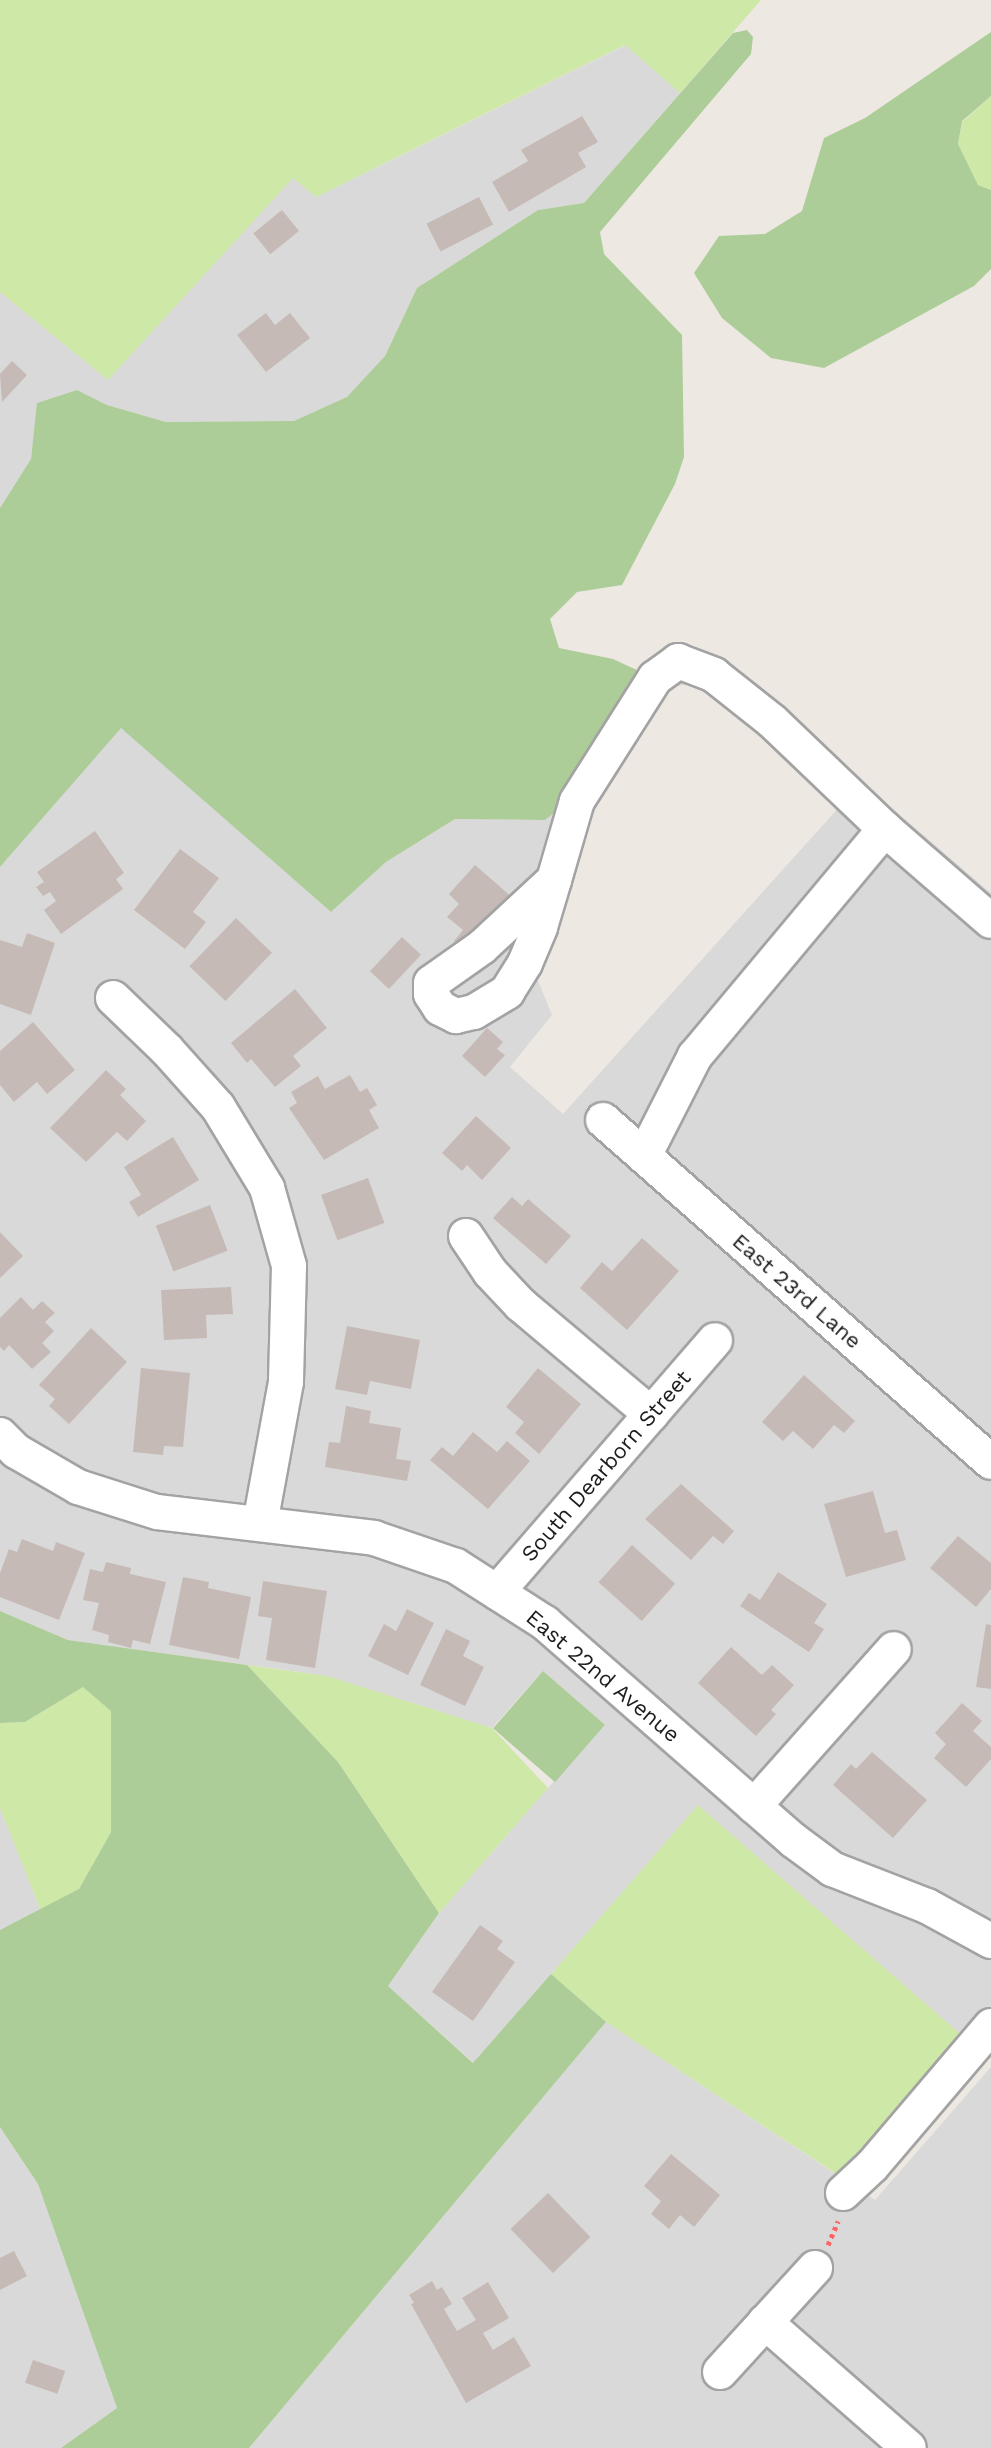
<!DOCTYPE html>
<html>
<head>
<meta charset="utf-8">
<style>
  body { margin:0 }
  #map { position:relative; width:991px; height:2448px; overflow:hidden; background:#eee8e2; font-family:"Work Sans",sans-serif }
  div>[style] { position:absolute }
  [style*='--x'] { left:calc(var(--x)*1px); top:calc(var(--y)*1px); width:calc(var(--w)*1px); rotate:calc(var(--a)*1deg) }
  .residential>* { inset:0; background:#dad9d9 }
  .grass>* { inset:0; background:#cee8a7 }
  .forest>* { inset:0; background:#accd97; transform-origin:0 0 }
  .building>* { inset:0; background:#c5bab5; transform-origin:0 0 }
  .path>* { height:5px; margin-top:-2.5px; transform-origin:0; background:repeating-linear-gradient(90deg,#f86869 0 4px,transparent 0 8px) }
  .roads { filter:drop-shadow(2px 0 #a3a3a3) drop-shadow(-2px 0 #a3a3a3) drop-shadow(0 2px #a3a3a3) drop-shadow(0 -2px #a3a3a3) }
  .minor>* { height:34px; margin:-17px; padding:0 17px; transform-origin:17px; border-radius:17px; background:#fff }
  span { translate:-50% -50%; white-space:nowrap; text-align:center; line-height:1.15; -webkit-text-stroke:6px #fff; paint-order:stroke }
  .street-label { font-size:22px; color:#1c1c1c }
</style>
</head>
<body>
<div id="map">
  <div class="residential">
    <i style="clip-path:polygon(626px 45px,680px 93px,584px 203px,538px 210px,417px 288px,385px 356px,348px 397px,294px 421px,166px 422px,107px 405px,77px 390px,38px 403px,31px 459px,0 508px,0 292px,108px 380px,293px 177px,316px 197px)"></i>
    <i style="clip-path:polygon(evenodd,660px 660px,861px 782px,991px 893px,991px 2010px,966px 2039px,698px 1806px,474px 2063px,388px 1986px,439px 1913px,604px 1724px,543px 1671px,492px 1728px,327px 1676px,68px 1640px,0 1611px,0 867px,121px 727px,331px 912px,386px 862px,455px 819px,545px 820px,660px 660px,689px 684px,716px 696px,841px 805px,563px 1114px,510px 1067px,552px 1015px,535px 973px,581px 809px,657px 690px,689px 684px)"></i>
    <i style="clip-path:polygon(0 1808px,41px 1911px,0 1930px)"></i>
    <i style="clip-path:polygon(606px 2022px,875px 2200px,991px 2067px,991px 2448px,249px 2448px)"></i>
    <i style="clip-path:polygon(0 2127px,38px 2184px,117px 2408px,61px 2448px,0 2448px)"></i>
  </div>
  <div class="grass">
    <i style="clip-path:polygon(0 0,761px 0,680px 93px,625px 45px,316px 197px,293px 178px,108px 380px,0 292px)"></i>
    <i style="clip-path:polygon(991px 96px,991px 190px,978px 185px,958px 144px,962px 122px)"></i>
    <i style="clip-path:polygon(247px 1665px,327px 1676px,492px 1728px,548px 1788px,439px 1913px,338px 1762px)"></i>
    <i style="clip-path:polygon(83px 1687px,111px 1710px,111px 1832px,79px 1889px,41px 1911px,0 1808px,0 1723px,25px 1722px)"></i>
    <i style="clip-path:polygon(698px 1805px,966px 2039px,844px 2179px,606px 2022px,551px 1974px)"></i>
  </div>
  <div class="forest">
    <i style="clip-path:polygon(747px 30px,753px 37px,751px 54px,600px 232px,604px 254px,682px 335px,684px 457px,675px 484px,622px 585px,577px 592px,550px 619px,559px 648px,613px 659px,639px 671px,642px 685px,570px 800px,545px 820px,455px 819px,386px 862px,331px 912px,121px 728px,0 867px,0 508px,31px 459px,37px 403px,77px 390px,107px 405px,166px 422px,294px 421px,347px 397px,385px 356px,417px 288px,538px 210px,584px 203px,733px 33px)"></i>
    <i style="clip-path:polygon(991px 32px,991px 96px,962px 121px,958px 144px,978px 185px,991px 190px,991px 269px,974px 286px,824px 368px,771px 358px,722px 318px,694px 273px,719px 236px,765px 234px,802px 211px,824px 138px,865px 118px)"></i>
    <i style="clip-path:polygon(0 1611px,68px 1640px,247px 1665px,338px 1762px,439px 1913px,388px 1986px,473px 2063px,551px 1974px,606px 2022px,249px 2448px,61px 2448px,117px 2408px,38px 2184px,0 2127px,0 1930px,79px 1889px,111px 1832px,111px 1711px,83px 1687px,25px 1722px,0 1723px)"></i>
    <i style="left:543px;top:1671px;width:82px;height:76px;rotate:41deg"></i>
  </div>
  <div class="building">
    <i style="clip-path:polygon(582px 116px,598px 142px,578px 153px,586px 167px,509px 212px,492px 182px,528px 161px,521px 150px)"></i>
    <i style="left:479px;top:197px;width:31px;height:59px;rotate:63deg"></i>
    <i style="left:282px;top:210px;width:27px;height:37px;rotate:51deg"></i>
    <i style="clip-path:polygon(266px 313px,275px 325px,290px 313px,310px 338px,266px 372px,237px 335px)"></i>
    <i style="clip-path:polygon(12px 361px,27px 375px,2px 402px,0 374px)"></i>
    <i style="clip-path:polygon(95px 831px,124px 873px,116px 879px,123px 889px,61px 934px,44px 910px,56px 901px,50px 892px,43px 896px,36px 887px,44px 882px,37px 872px)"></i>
    <i style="clip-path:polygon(180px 849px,219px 878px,193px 912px,206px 922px,185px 949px,134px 910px)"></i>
    <i style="clip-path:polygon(475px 865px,513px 898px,466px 951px,454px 941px,463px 930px,447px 917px,459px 904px,449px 894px)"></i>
    <i style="left:236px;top:918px;width:50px;height:67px;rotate:44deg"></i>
    <i style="clip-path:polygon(27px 933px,55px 943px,31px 1015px,0 1004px,0 940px,22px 947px)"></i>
    <i style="left:402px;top:937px;width:26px;height:47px;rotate:43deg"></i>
    <i style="clip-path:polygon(295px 989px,327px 1028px,293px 1056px,301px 1066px,275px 1087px,251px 1059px,247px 1063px,231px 1043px)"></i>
    <i style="clip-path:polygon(33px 1022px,75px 1070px,47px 1094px,37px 1082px,14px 1102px,0 1085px,0 1051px)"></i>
    <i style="clip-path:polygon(487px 1028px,503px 1042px,497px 1049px,505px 1055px,485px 1077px,462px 1056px)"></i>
    <i style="clip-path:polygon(106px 1070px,126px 1089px,120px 1095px,146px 1121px,127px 1141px,117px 1132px,86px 1162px,50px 1128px)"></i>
    <i style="clip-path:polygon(350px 1075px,360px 1092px,367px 1088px,377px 1105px,369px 1110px,379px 1128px,324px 1160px,289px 1108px,297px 1103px,291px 1092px,318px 1076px,325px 1089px)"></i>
    <i style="clip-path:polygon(476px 1116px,511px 1148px,482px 1180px,467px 1165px,462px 1171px,442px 1153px)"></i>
    <i style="clip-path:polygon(173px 1137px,199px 1180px,138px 1217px,129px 1202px,141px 1195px,124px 1167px)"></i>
    <i style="left:368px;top:1178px;width:48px;height:50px;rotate:70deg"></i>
    <i style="clip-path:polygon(512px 1197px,522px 1206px,528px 1199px,571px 1236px,546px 1264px,493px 1218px)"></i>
    <i style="left:210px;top:1205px;width:49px;height:58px;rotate:69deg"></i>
    <i style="clip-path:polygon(0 1232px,23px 1256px,0 1278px)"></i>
    <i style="clip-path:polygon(642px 1238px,679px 1271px,627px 1330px,580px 1288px,602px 1262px,612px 1271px)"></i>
    <i style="clip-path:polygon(231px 1287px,233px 1314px,206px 1315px,207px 1338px,164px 1340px,161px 1290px)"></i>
    <i style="clip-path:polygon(21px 1297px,33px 1310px,42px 1301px,55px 1313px,45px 1322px,54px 1331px,42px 1343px,51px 1352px,32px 1369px,9px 1345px,4px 1351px,0 1347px,0 1318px)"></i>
    <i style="clip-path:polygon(347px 1326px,420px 1340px,411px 1389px,370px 1381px,367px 1395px,335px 1389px)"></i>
    <i style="clip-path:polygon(91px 1328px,127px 1362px,69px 1424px,49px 1406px,55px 1399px,39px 1385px)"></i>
    <i style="clip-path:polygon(141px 1368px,190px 1373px,183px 1447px,164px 1446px,163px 1455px,133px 1452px)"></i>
    <i style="clip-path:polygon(538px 1368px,581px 1404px,539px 1454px,515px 1433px,524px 1422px,506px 1407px)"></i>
    <i style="clip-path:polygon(804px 1375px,855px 1421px,844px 1433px,834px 1425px,813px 1449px,793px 1431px,783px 1441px,762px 1422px)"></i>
    <i style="clip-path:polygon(346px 1406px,371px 1411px,369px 1423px,401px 1428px,396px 1459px,411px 1461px,407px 1481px,325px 1467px,329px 1442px,340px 1443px)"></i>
    <i style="clip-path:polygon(473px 1432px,497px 1452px,507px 1441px,530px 1461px,488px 1509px,430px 1460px,442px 1447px,453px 1456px)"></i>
    <i style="clip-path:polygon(681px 1484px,734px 1531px,723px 1544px,713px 1536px,691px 1560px,645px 1519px)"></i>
    <i style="clip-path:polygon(873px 1491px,885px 1533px,897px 1530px,906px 1560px,846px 1577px,824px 1504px)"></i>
    <i style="clip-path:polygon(958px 1536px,991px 1563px,991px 1589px,976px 1607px,930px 1568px)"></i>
    <i style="clip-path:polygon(22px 1539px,53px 1551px,56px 1542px,85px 1553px,59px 1620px,0 1597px,0 1573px,9px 1549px,17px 1552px)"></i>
    <i style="left:632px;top:1545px;width:58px;height:50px;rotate:42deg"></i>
    <i style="clip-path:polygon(106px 1562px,131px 1568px,130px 1574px,166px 1582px,150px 1644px,133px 1640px,131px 1648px,108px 1642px,109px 1635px,92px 1630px,99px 1603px,83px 1600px,90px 1569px,103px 1572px)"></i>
    <i style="clip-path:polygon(778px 1572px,827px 1604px,814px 1623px,824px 1629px,809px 1652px,740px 1606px,749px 1593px,760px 1600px)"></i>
    <i style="clip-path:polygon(183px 1577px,209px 1582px,208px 1588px,251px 1597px,239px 1659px,169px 1645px)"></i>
    <i style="clip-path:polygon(263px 1581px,327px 1591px,315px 1668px,266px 1660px,272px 1618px,258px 1616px)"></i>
    <i style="clip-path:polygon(407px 1609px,434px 1623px,408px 1675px,368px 1656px,384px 1624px,396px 1631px)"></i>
    <i style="clip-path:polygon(986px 1624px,991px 1625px,991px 1689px,976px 1687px)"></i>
    <i style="clip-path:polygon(446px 1629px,470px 1641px,463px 1656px,484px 1667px,465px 1706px,420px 1685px)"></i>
    <i style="clip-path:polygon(731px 1647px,762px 1675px,772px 1665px,794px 1685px,771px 1710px,776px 1714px,756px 1736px,698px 1683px)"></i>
    <i style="clip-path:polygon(962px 1703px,982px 1721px,973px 1731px,991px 1747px,991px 1759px,966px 1787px,934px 1758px,946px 1744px,935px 1733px)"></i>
    <i style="clip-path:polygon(872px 1752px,927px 1800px,893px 1838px,833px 1785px,851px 1764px,856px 1769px)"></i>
    <i style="clip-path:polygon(480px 1925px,503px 1941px,497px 1949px,515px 1962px,473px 2021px,432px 1992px)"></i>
    <i style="clip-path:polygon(671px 2154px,720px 2195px,694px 2227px,680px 2215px,669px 2229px,651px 2214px,661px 2201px,644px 2186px)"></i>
    <i style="left:548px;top:2193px;width:61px;height:52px;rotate:46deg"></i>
    <i style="clip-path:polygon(14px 2251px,27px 2276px,0 2290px,0 2258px)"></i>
    <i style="clip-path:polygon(432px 2281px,437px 2290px,442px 2287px,452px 2304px,444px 2309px,457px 2331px,476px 2320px,462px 2298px,488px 2282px,509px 2318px,483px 2333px,493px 2350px,514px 2337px,531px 2366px,466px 2403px,411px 2304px,414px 2303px,409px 2295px)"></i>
    <i style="left:33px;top:2360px;width:34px;height:24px;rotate:19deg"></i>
  </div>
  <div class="path">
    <i style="--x:828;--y:2245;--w:26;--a:-67"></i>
  </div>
  <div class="roads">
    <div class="minor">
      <i style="--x:554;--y:880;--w:98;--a:137.1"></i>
      <i style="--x:482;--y:947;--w:62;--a:144.8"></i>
      <i style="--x:431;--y:983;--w:11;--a:90"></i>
      <i style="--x:431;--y:994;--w:17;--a:57"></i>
      <i style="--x:440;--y:1008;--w:18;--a:27"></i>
      <i style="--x:456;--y:1016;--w:18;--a:-13"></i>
      <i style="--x:474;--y:1012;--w:39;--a:-31"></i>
      <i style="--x:507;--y:992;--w:34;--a:-58"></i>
      <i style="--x:525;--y:963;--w:39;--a:-67"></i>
      <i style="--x:540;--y:927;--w:49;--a:-73.4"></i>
      <i style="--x:554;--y:880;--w:82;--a:-73.8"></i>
      <i style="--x:577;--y:801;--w:146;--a:-57.6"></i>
      <i style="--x:655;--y:678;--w:29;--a:-36"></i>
      <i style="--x:678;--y:661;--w:39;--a:21"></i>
      <i style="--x:714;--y:675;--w:74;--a:38.4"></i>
      <i style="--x:772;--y:721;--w:156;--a:43.7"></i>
      <i style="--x:885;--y:829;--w:140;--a:41"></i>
      <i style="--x:113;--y:998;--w:75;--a:43.9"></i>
      <i style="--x:167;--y:1050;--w:76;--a:48.2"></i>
      <i style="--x:218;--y:1107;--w:95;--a:58.8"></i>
      <i style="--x:267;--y:1188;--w:81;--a:74.2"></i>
      <i style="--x:289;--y:1266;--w:116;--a:91.5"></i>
      <i style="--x:286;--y:1382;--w:143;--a:100.4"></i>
      <i style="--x:603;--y:1120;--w:517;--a:41.39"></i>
      <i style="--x:644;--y:1156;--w:112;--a:-63"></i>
      <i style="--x:695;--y:1056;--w:296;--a:-50.1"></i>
      <i style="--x:466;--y:1236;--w:43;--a:56.3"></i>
      <i style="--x:490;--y:1272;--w:45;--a:46.8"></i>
      <i style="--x:521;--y:1305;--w:170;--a:40"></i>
      <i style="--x:0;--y:1435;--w:23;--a:45"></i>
      <i style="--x:16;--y:1451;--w:72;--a:30.1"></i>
      <i style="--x:78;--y:1487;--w:83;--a:17.6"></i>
      <i style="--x:157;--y:1512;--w:219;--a:6.8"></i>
      <i style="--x:374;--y:1538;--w:87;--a:18.9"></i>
      <i style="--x:456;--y:1566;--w:106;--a:32.6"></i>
      <i style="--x:545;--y:1623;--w:330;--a:41.2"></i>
      <i style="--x:793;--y:1840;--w:49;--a:36.6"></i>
      <i style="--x:832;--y:1869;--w:102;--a:21.3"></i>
      <i style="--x:927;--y:1906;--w:73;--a:28.7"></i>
      <i style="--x:497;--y:1592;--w:333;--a:-49.1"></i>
      <i style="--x:754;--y:1806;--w:210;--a:-48.3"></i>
      <i style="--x:843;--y:2193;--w:40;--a:-43"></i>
      <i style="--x:872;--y:2166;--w:184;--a:-49.6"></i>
      <i style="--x:765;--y:2322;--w:191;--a:41.2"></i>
      <i style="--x:720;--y:2372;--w:141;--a:-47.6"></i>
    </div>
  </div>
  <div class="street-label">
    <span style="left:797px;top:1291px;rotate:41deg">East 23rd Lane</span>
    <span style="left:606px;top:1466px;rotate:-49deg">South Dearborn Street</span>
    <span style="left:603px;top:1676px;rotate:40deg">East 22nd Avenue</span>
  </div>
</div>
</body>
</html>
